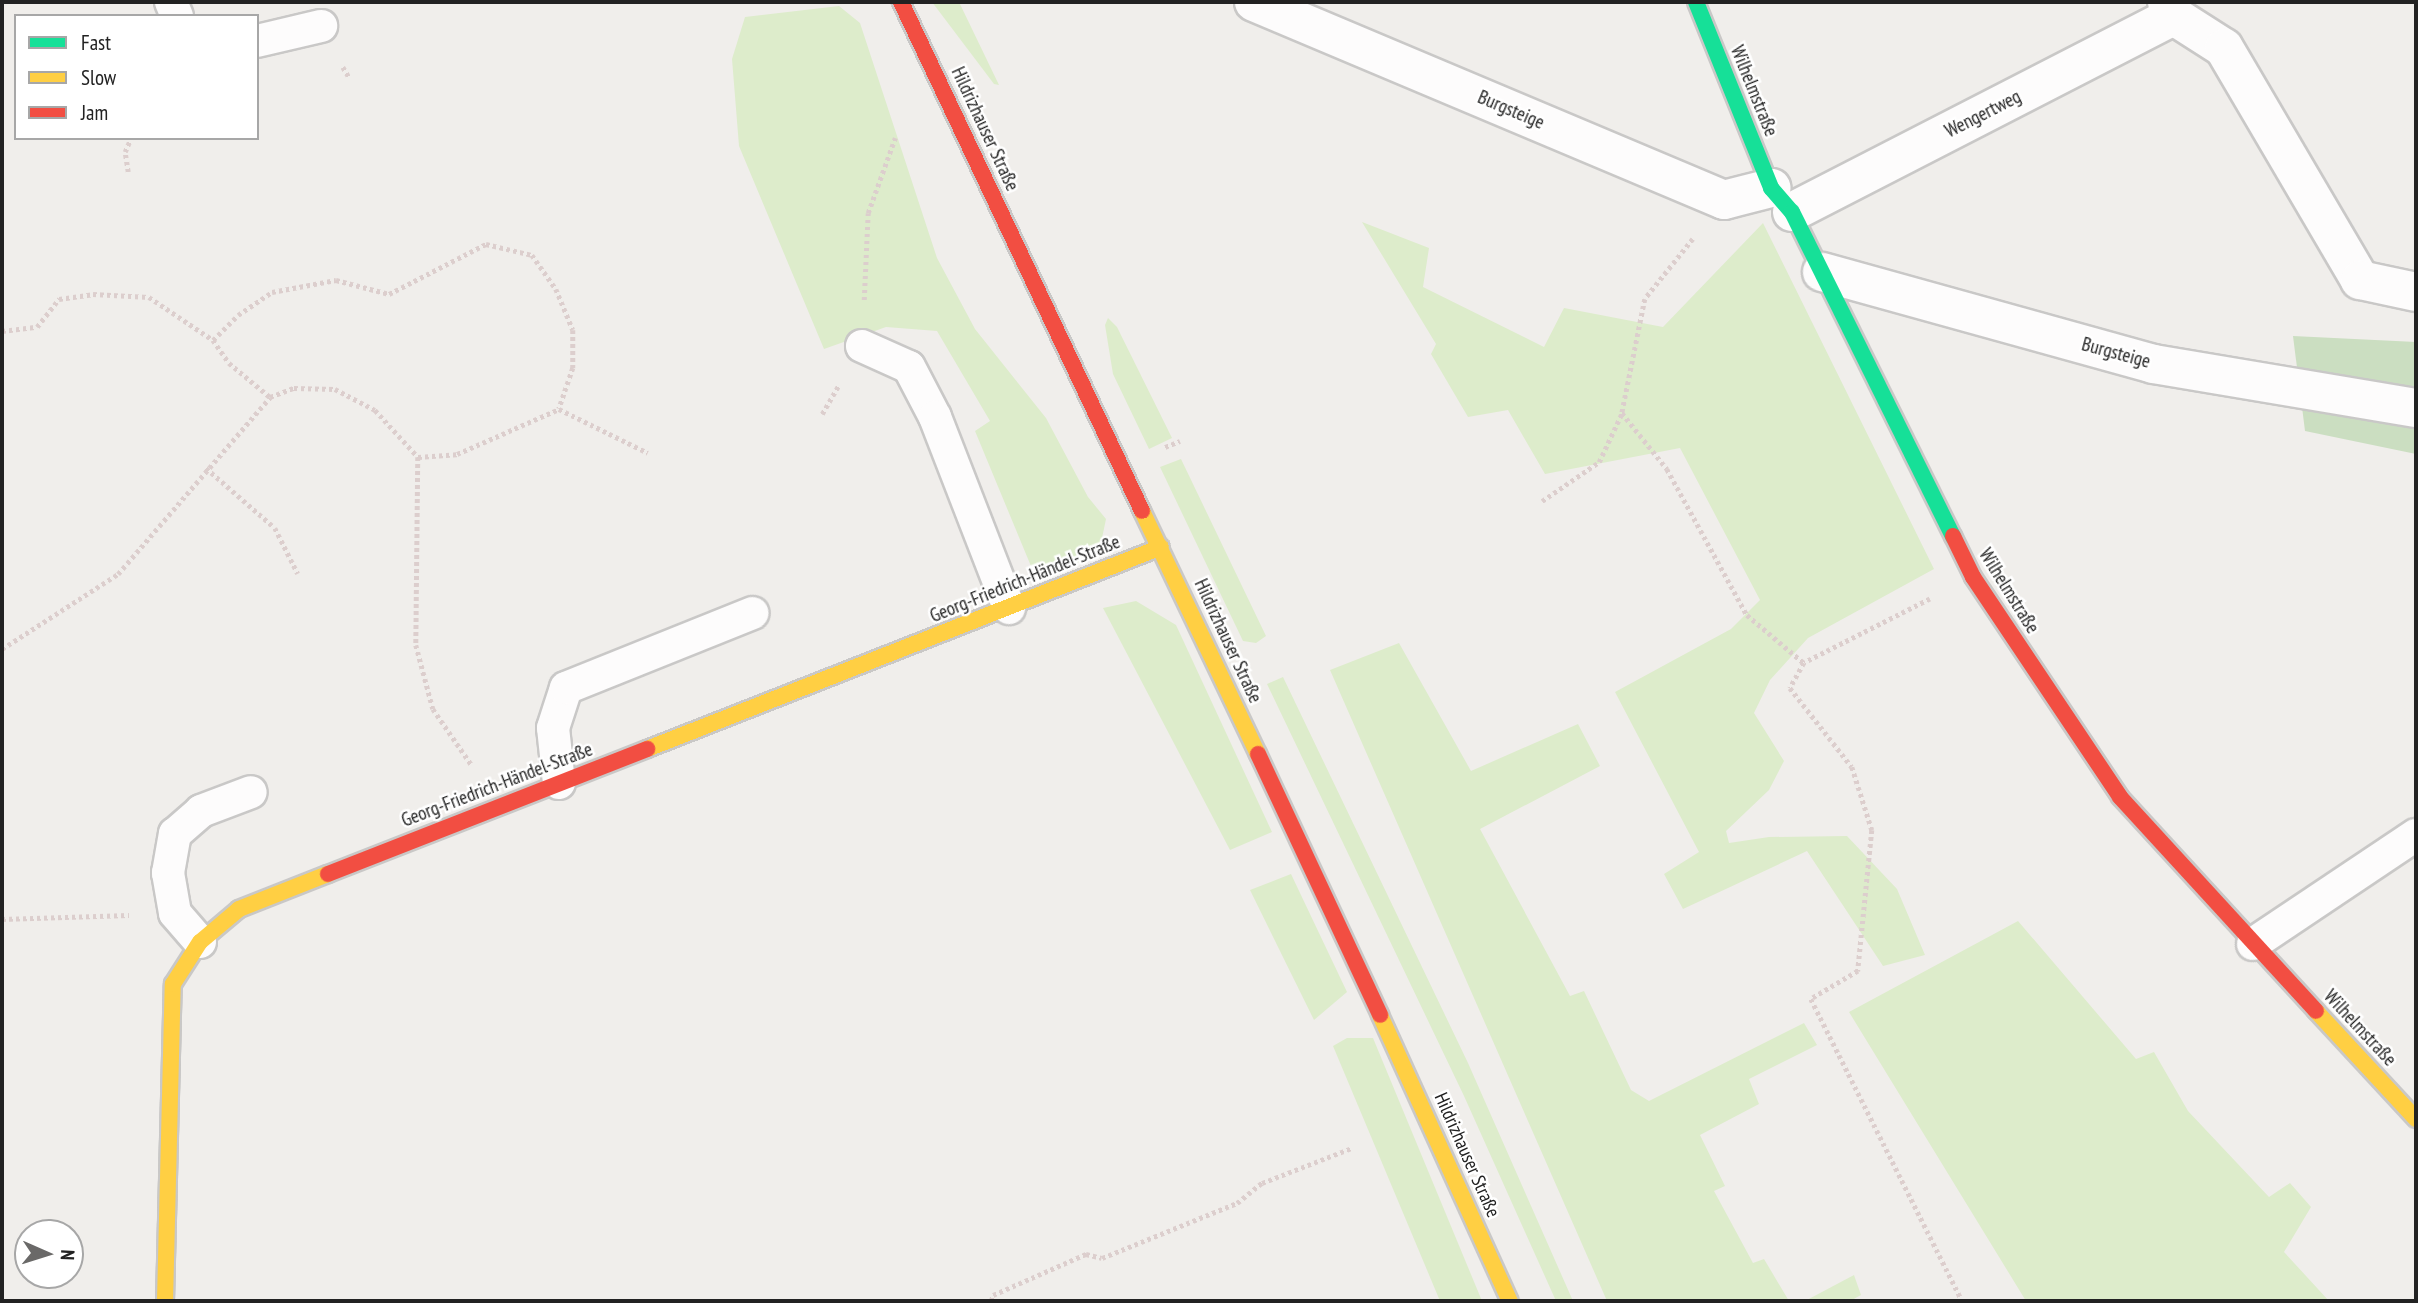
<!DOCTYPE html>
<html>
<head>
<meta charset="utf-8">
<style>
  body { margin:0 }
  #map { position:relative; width:2418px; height:1303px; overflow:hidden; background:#f0eeeb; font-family:"PT Sans Narrow",sans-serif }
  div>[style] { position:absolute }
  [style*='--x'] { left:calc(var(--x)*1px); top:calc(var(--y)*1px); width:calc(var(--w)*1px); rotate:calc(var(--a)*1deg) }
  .grass>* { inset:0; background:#ddeccb }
  .forest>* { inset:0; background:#cbdec1 }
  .path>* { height:4.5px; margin-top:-2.25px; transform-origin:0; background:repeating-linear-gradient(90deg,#dccecd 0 3.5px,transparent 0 7px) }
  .roads { filter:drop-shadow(2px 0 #c9c8c7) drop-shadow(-2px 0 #c9c8c7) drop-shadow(0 2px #c9c8c7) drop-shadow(0 -2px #c9c8c7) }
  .lane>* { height:32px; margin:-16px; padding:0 16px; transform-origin:16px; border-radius:16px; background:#fdfcfc }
  .street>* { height:38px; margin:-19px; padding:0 19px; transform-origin:19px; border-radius:19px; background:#fdfcfc }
  .fast>* { height:16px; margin:-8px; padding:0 8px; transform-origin:8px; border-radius:8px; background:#16e098 }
  .slow>* { height:16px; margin:-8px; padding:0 8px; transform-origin:8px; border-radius:8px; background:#ffcf43 }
  .jam>* { height:16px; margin:-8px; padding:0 8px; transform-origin:8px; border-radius:8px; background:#f24e42 }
  span { translate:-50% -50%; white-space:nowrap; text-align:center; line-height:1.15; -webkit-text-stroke:5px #fff; paint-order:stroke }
  .street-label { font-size:19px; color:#222 }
  .frame { position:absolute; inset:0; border:4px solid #222; pointer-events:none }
  .legend { position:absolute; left:14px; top:14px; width:245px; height:126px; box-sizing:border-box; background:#fff; border:2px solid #a7a7a7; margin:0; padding:9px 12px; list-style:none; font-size:21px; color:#222 }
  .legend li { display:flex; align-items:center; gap:14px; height:35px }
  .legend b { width:35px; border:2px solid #a7a7a7 }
  .north { position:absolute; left:14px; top:1219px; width:70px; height:70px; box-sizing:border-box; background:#fff; border:2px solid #a7a7a7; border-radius:50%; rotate:93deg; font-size:19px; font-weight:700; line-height:28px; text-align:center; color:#222 }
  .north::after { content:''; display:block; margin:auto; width:24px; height:32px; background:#6a6968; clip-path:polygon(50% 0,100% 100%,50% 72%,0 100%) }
</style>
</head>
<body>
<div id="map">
  <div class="grass">
    <i style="clip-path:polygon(932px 2px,959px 2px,999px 85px,994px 84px)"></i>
    <i style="clip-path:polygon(839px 6px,860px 23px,937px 258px,975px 329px,1046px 418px,1088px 497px,1106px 519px,1101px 543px,1093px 555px,1057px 573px,1033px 571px,975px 431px,990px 421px,937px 331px,886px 327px,824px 349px,739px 146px,732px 59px,745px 17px)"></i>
    <i style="clip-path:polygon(1362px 222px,1429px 248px,1423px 287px,1544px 347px,1564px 308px,1663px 327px,1763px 223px,1934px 569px,1808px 638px,1770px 680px,1754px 713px,1784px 761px,1769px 790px,1726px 831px,1729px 843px,1769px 837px,1847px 836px,1897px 889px,1925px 955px,1883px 966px,1807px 851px,1683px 909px,1664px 874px,1699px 852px,1615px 692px,1731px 629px,1760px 600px,1680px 448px,1545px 474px,1508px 410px,1468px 417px,1431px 354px,1436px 344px)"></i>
    <i style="clip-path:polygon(1108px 318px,1117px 327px,1172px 438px,1149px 449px,1113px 374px,1105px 325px)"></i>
    <i style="clip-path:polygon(1181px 459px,1266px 636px,1256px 643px,1243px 641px,1160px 467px)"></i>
    <i style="clip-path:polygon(1136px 601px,1176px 625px,1272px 832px,1230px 850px,1103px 608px)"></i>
    <i style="clip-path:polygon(1399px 643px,1471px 771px,1578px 724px,1600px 766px,1480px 829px,1570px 996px,1584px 991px,1631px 1090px,1649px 1101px,1804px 1023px,1817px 1045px,1749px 1079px,1759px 1104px,1700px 1135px,1725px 1186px,1714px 1191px,1753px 1263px,1764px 1259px,1789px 1301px,1607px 1301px,1330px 670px)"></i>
    <i style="clip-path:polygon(1283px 677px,1468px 1063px,1573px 1301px,1556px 1301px,1464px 1096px,1267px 684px)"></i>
    <i style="clip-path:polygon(1291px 874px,1347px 992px,1314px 1020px,1250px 890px)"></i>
    <i style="clip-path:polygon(2018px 921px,2136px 1059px,2154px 1052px,2188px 1111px,2269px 1197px,2290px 1183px,2311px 1207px,2284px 1252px,2329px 1301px,2026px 1301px,1849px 1012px)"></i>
    <i style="clip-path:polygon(1347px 1038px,1373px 1038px,1482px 1301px,1440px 1301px,1333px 1046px)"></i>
    <i style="clip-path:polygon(1854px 1275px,1861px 1295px,1850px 1301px,1805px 1301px)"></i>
  </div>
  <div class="forest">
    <i style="clip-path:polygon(2293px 336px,2416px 342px,2416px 454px,2305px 431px)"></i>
  </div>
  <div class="path">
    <i style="--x:343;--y:67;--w:12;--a:59"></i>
    <i style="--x:128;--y:172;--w:20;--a:-99"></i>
    <i style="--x:125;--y:152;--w:15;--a:-67"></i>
    <i style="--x:1693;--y:239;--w:77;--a:128.7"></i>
    <i style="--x:1645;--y:299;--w:116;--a:101.4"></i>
    <i style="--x:1622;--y:413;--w:72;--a:51.2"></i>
    <i style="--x:1667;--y:469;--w:166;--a:61.3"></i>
    <i style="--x:1747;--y:615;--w:75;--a:40.1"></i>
    <i style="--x:864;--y:300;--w:87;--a:-87.4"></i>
    <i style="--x:868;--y:213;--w:80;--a:-70.2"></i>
    <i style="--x:2;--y:331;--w:35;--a:-7"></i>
    <i style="--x:37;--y:327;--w:36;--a:-52"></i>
    <i style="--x:59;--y:299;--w:34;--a:-8"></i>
    <i style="--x:93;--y:294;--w:56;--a:3.1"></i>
    <i style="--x:149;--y:297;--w:77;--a:33.9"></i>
    <i style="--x:213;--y:340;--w:28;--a:55"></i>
    <i style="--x:229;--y:363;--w:53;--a:39.7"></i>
    <i style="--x:213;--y:340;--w:35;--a:-45"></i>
    <i style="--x:238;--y:315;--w:41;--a:-34.1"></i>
    <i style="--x:272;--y:292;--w:65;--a:-10.6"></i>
    <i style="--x:336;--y:280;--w:55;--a:14.8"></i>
    <i style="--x:389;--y:294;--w:109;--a:-27.3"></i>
    <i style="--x:486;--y:244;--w:47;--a:13.4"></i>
    <i style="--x:532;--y:255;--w:42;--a:54.8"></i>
    <i style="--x:556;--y:289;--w:44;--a:67.5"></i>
    <i style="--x:573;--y:330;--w:38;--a:90"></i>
    <i style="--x:573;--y:368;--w:43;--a:108.9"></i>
    <i style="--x:822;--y:414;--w:32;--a:-60"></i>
    <i style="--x:1165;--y:447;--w:16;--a:-22"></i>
    <i style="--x:418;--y:457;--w:188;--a:90.6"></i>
    <i style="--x:416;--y:645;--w:66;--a:75.1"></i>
    <i style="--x:433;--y:709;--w:67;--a:55.4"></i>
    <i style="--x:206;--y:468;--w:91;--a:41"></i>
    <i style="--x:275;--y:528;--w:51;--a:63.4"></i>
    <i style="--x:1542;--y:501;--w:69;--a:-34.4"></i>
    <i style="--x:1599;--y:462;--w:54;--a:-64.9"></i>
    <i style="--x:1930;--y:599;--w:141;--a:153.1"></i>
    <i style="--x:1804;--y:663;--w:29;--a:119"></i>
    <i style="--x:1790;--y:688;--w:100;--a:51.9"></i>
    <i style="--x:1852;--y:767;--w:66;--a:72.4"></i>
    <i style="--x:1872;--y:830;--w:142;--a:95.7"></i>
    <i style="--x:1858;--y:971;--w:55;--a:149.2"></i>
    <i style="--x:1811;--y:999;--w:338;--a:63.4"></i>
    <i style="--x:2;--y:649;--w:138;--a:-32.9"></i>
    <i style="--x:118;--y:574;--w:233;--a:-49.3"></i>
    <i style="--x:270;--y:397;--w:26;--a:-21"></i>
    <i style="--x:294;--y:388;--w:41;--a:1.4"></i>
    <i style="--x:335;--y:389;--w:45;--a:27.7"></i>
    <i style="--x:375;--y:410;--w:64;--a:47.5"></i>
    <i style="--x:418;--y:457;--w:39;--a:-4"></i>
    <i style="--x:457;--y:454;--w:111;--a:-23.8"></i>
    <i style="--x:559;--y:409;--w:99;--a:26.3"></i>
    <i style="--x:2;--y:919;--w:127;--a:-1.8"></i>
    <i style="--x:991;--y:1301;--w:6;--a:-72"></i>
    <i style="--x:993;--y:1295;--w:102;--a:-23.8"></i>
    <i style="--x:1086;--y:1254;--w:16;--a:14"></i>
    <i style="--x:1102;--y:1258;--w:146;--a:-22.2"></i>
    <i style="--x:1237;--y:1203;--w:32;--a:-39"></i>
    <i style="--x:1262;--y:1183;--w:97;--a:-21.3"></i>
  </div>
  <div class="roads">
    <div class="lane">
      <i style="--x:171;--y:2;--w:15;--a:67"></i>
      <i style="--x:257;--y:41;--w:66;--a:-13.2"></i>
      <i style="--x:862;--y:346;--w:51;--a:24.1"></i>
      <i style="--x:909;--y:367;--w:56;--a:62.5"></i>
      <i style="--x:935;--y:417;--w:205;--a:68.8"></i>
      <i style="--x:559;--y:783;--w:55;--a:-96.2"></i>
      <i style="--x:553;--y:728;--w:42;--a:-72"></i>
      <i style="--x:566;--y:688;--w:201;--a:-21.9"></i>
      <i style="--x:200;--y:942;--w:38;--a:-131"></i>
      <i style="--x:175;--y:913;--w:41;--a:-99.9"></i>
      <i style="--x:168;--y:873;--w:40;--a:-80"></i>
      <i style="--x:175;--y:834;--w:35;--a:-41"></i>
      <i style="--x:201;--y:811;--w:53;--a:-20.8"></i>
      <i style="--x:2253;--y:944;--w:196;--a:-33.8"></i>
    </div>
    <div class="street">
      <i style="--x:1254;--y:2;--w:510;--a:22.84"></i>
      <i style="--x:1724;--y:200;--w:49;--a:-14.3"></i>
      <i style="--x:2167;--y:2;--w:16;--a:63"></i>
      <i style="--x:2174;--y:16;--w:59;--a:32.6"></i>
      <i style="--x:2224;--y:48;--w:269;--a:59.6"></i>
      <i style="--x:2360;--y:280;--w:57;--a:12.1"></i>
      <i style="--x:1792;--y:212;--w:429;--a:-27.2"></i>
      <i style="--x:1822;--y:272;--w:344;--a:15.5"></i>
      <i style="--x:2153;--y:364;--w:267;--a:9.5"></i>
    </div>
    <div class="fast">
      <i style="--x:1696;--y:2;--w:201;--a:68"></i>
      <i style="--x:1771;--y:188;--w:32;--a:49"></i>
      <i style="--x:1792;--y:212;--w:362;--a:63.6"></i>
    </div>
    <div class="slow">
      <i style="--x:1142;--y:511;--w:269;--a:64.5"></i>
      <i style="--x:647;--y:749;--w:552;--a:-21.45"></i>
      <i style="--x:2316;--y:1011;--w:147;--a:47.2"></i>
      <i style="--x:1380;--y:1015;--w:314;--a:65.6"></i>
      <i style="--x:165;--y:1301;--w:317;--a:-88.6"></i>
      <i style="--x:173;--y:984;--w:50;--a:-57.3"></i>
      <i style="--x:200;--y:942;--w:51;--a:-40.2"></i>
      <i style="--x:239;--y:909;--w:96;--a:-21.5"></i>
    </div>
    <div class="jam">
      <i style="--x:901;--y:2;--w:563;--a:64.66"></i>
      <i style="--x:1953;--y:536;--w:46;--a:64"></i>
      <i style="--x:1973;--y:577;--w:265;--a:56.2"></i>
      <i style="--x:2120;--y:797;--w:290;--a:47.5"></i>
      <i style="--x:1258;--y:754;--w:288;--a:64.9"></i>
      <i style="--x:328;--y:874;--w:343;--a:-21.4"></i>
    </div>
  </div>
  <div class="street-label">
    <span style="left:1754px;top:91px;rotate:68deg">Wilhelmstraße</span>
    <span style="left:1511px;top:110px;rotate:23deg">Burgsteige</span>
    <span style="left:1983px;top:114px;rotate:-27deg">Wengertweg</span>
    <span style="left:985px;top:129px;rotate:65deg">Hildrizhauser Straße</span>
    <span style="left:2116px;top:353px;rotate:15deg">Burgsteige</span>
    <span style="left:1025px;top:579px;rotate:-22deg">Georg-Friedrich-Händel-Straße</span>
    <span style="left:2009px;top:591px;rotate:58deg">Wilhelmstraße</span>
    <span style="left:1228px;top:641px;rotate:65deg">Hildrizhauser Straße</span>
    <span style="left:497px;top:785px;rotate:-21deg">Georg-Friedrich-Händel-Straße</span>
    <span style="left:2360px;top:1028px;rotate:47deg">Wilhelmstraße</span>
    <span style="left:1467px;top:1155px;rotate:66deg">Hildrizhauser Straße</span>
  </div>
  <div class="frame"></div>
  <ul class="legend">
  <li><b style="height:9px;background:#16e098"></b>Fast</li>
  <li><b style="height:9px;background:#ffcf43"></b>Slow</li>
  <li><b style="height:9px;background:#f24e42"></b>Jam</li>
  </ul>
  <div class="north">N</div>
</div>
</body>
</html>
